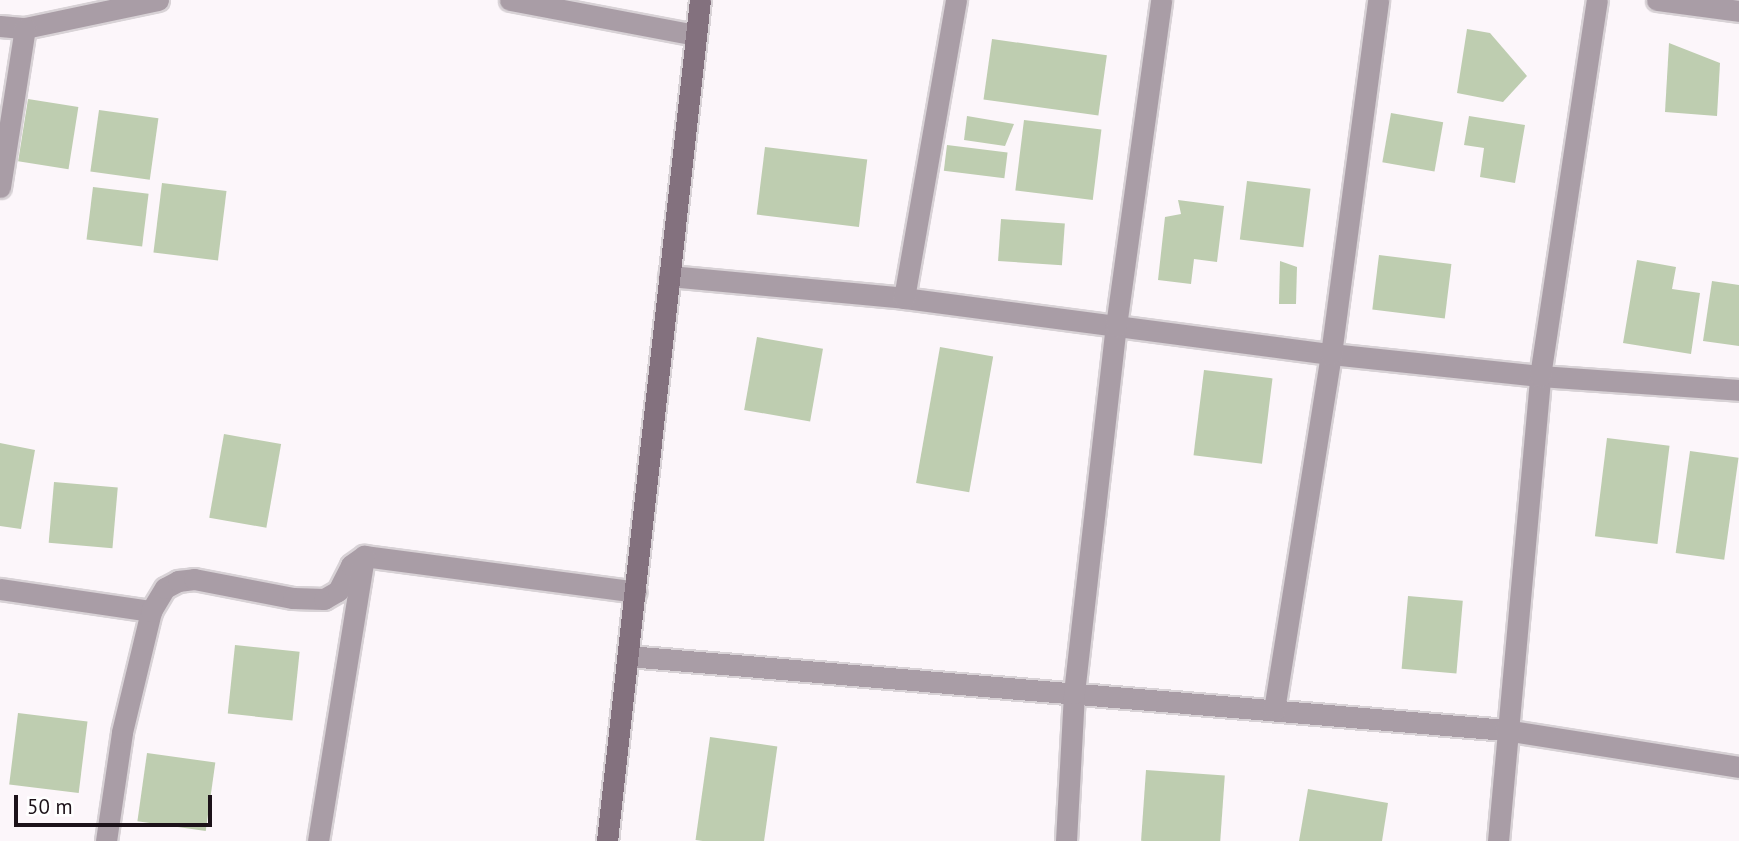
<!DOCTYPE html>
<html>
<head>
<meta charset="utf-8">
<style>
  body { margin:0 }
  #map { position:relative; width:1739px; height:841px; overflow:hidden; background:#fcf6fa; font-family:"PT Sans",sans-serif }
  div>[style] { position:absolute }
  [style*='--x'] { left:calc(var(--x)*1px); top:calc(var(--y)*1px); width:calc(var(--w)*1px); rotate:calc(var(--a)*1deg) }
  .building>* { inset:0; background:#becdb0; transform-origin:0 0 }
  .roads { filter:drop-shadow(2px 0 #d8d2d6) drop-shadow(-2px 0 #d8d2d6) drop-shadow(0 2px #d8d2d6) drop-shadow(0 -2px #d8d2d6) }
  .street>* { height:21px; margin:-10.5px; padding:0 10.5px; transform-origin:10.5px; border-radius:10.5px; background:#a99da6 }
  .secondary>* { height:21px; margin:-10.5px; padding:0 10.5px; transform-origin:10.5px; border-radius:10.5px; background:#83717e }
  span { translate:-50% -50%; white-space:nowrap; text-align:center; line-height:1.15; -webkit-text-stroke:5px #fff; paint-order:stroke }
  .scale { position:absolute; left:14px; top:795px; width:198px; height:32px; box-sizing:border-box; border:4px solid #1c1219; border-top:0; padding-left:9px; font-size:21px; line-height:24px; white-space:nowrap; color:#1c1219; -webkit-text-stroke:5px #fff; paint-order:stroke }
</style>
</head>
<body>
<div id="map">
  <div class="building">
    <i style="clip-path:polygon(1467px 29px,1490px 33px,1527px 76px,1503px 102px,1457px 93px)"></i>
    <i style="left:992px;top:39px;width:116px;height:61px;rotate:8deg"></i>
    <i style="clip-path:polygon(1669px 43px,1720px 63px,1717px 116px,1665px 112px)"></i>
    <i style="left:28px;top:99px;width:51px;height:63px;rotate:9deg"></i>
    <i style="left:99px;top:110px;width:60px;height:62px;rotate:8deg"></i>
    <i style="left:1391px;top:113px;width:53px;height:50px;rotate:10deg"></i>
    <i style="clip-path:polygon(967px 116px,1014px 124px,1005px 146px,964px 140px)"></i>
    <i style="clip-path:polygon(1469px 116px,1525px 125px,1515px 183px,1480px 177px,1484px 148px,1464px 145px)"></i>
    <i style="left:1024px;top:120px;width:78px;height:71px;rotate:7deg"></i>
    <i style="left:947px;top:145px;width:61px;height:26px;rotate:7deg"></i>
    <i style="left:765px;top:147px;width:103px;height:68px;rotate:7deg"></i>
    <i style="left:1247px;top:181px;width:64px;height:59px;rotate:7deg"></i>
    <i style="left:162px;top:183px;width:65px;height:70px;rotate:7deg"></i>
    <i style="left:93px;top:187px;width:56px;height:53px;rotate:7deg"></i>
    <i style="clip-path:polygon(1178px 200px,1224px 206px,1217px 262px,1194px 259px,1191px 284px,1158px 280px,1165px 217px,1181px 214px)"></i>
    <i style="left:1001px;top:219px;width:64px;height:42px;rotate:4deg"></i>
    <i style="left:1379px;top:255px;width:73px;height:55px;rotate:7deg"></i>
    <i style="clip-path:polygon(1637px 260px,1676px 267px,1672px 289px,1700px 293px,1691px 354px,1623px 343px)"></i>
    <i style="clip-path:polygon(1280px 261px,1297px 267px,1296px 304px,1279px 304px)"></i>
    <i style="clip-path:polygon(1712px 281px,1739px 285px,1739px 346px,1703px 341px)"></i>
    <i style="left:757px;top:337px;width:67px;height:74px;rotate:10deg"></i>
    <i style="left:940px;top:347px;width:54px;height:138px;rotate:10deg"></i>
    <i style="left:1204px;top:370px;width:69px;height:86px;rotate:7deg"></i>
    <i style="left:224px;top:434px;width:58px;height:85px;rotate:10deg"></i>
    <i style="left:1607px;top:438px;width:63px;height:99px;rotate:7deg"></i>
    <i style="clip-path:polygon(0 443px,35px 450px,21px 529px,0 526px)"></i>
    <i style="left:1690px;top:451px;width:49px;height:103px;rotate:8deg"></i>
    <i style="left:54px;top:482px;width:64px;height:61px;rotate:5deg"></i>
    <i style="left:1408px;top:596px;width:55px;height:73px;rotate:5deg"></i>
    <i style="left:235px;top:645px;width:65px;height:69px;rotate:6deg"></i>
    <i style="left:18px;top:713px;width:70px;height:72px;rotate:7deg"></i>
    <i style="left:710px;top:737px;width:68px;height:104px;rotate:8deg"></i>
    <i style="left:147px;top:753px;width:69px;height:69px;rotate:8deg"></i>
    <i style="left:1146px;top:770px;width:79px;height:71px;rotate:4deg"></i>
    <i style="clip-path:polygon(1308px 789px,1388px 803px,1382px 841px,1299px 841px)"></i>
  </div>
  <div class="roads">
    <div class="street">
      <i style="--x:510;--y:0;--w:189;--a:10.7"></i>
      <i style="--x:1657;--y:0;--w:83;--a:7.6"></i>
      <i style="--x:0;--y:26;--w:25;--a:5"></i>
      <i style="--x:25;--y:28;--w:136;--a:-11.9"></i>
      <i style="--x:0;--y:187;--w:161;--a:-81.1"></i>
      <i style="--x:669;--y:276;--w:236;--a:5.3"></i>
      <i style="--x:904;--y:298;--w:431;--a:7.5"></i>
      <i style="--x:1331;--y:354;--w:210;--a:6"></i>
      <i style="--x:1540;--y:376;--w:199;--a:4"></i>
      <i style="--x:904;--y:298;--w:303;--a:-80.1"></i>
      <i style="--x:0;--y:589;--w:153;--a:8.3"></i>
      <i style="--x:628;--y:656;--w:880;--a:4.82"></i>
      <i style="--x:1505;--y:730;--w:237;--a:9"></i>
      <i style="--x:1274;--y:710;--w:361;--a:-80.9"></i>
      <i style="--x:1331;--y:354;--w:357;--a:-82.4"></i>
      <i style="--x:106;--y:841;--w:110;--a:-81.6"></i>
      <i style="--x:122;--y:732;--w:124;--a:-76.5"></i>
      <i style="--x:151;--y:611;--w:27;--a:-59"></i>
      <i style="--x:165;--y:588;--w:15;--a:-28"></i>
      <i style="--x:178;--y:581;--w:16;--a:-7"></i>
      <i style="--x:194;--y:579;--w:101;--a:10.9"></i>
      <i style="--x:293;--y:598;--w:31;--a:2"></i>
      <i style="--x:324;--y:599;--w:16;--a:-30"></i>
      <i style="--x:338;--y:591;--w:29;--a:-63"></i>
      <i style="--x:351;--y:565;--w:16;--a:-35"></i>
      <i style="--x:364;--y:556;--w:274;--a:7.5"></i>
      <i style="--x:318;--y:841;--w:289;--a:-80.8"></i>
      <i style="--x:1066;--y:841;--w:148;--a:-86.9"></i>
      <i style="--x:1074;--y:693;--w:369;--a:-83.5"></i>
      <i style="--x:1116;--y:326;--w:329;--a:-82.1"></i>
      <i style="--x:1498;--y:841;--w:467;--a:-84.8"></i>
      <i style="--x:1540;--y:376;--w:380;--a:-81.4"></i>
    </div>
    <div class="secondary">
      <i style="--x:607;--y:841;--w:846;--a:-83.69"></i>
    </div>
  </div>
  <div class="scale">50 m</div>
</div>
</body>
</html>
